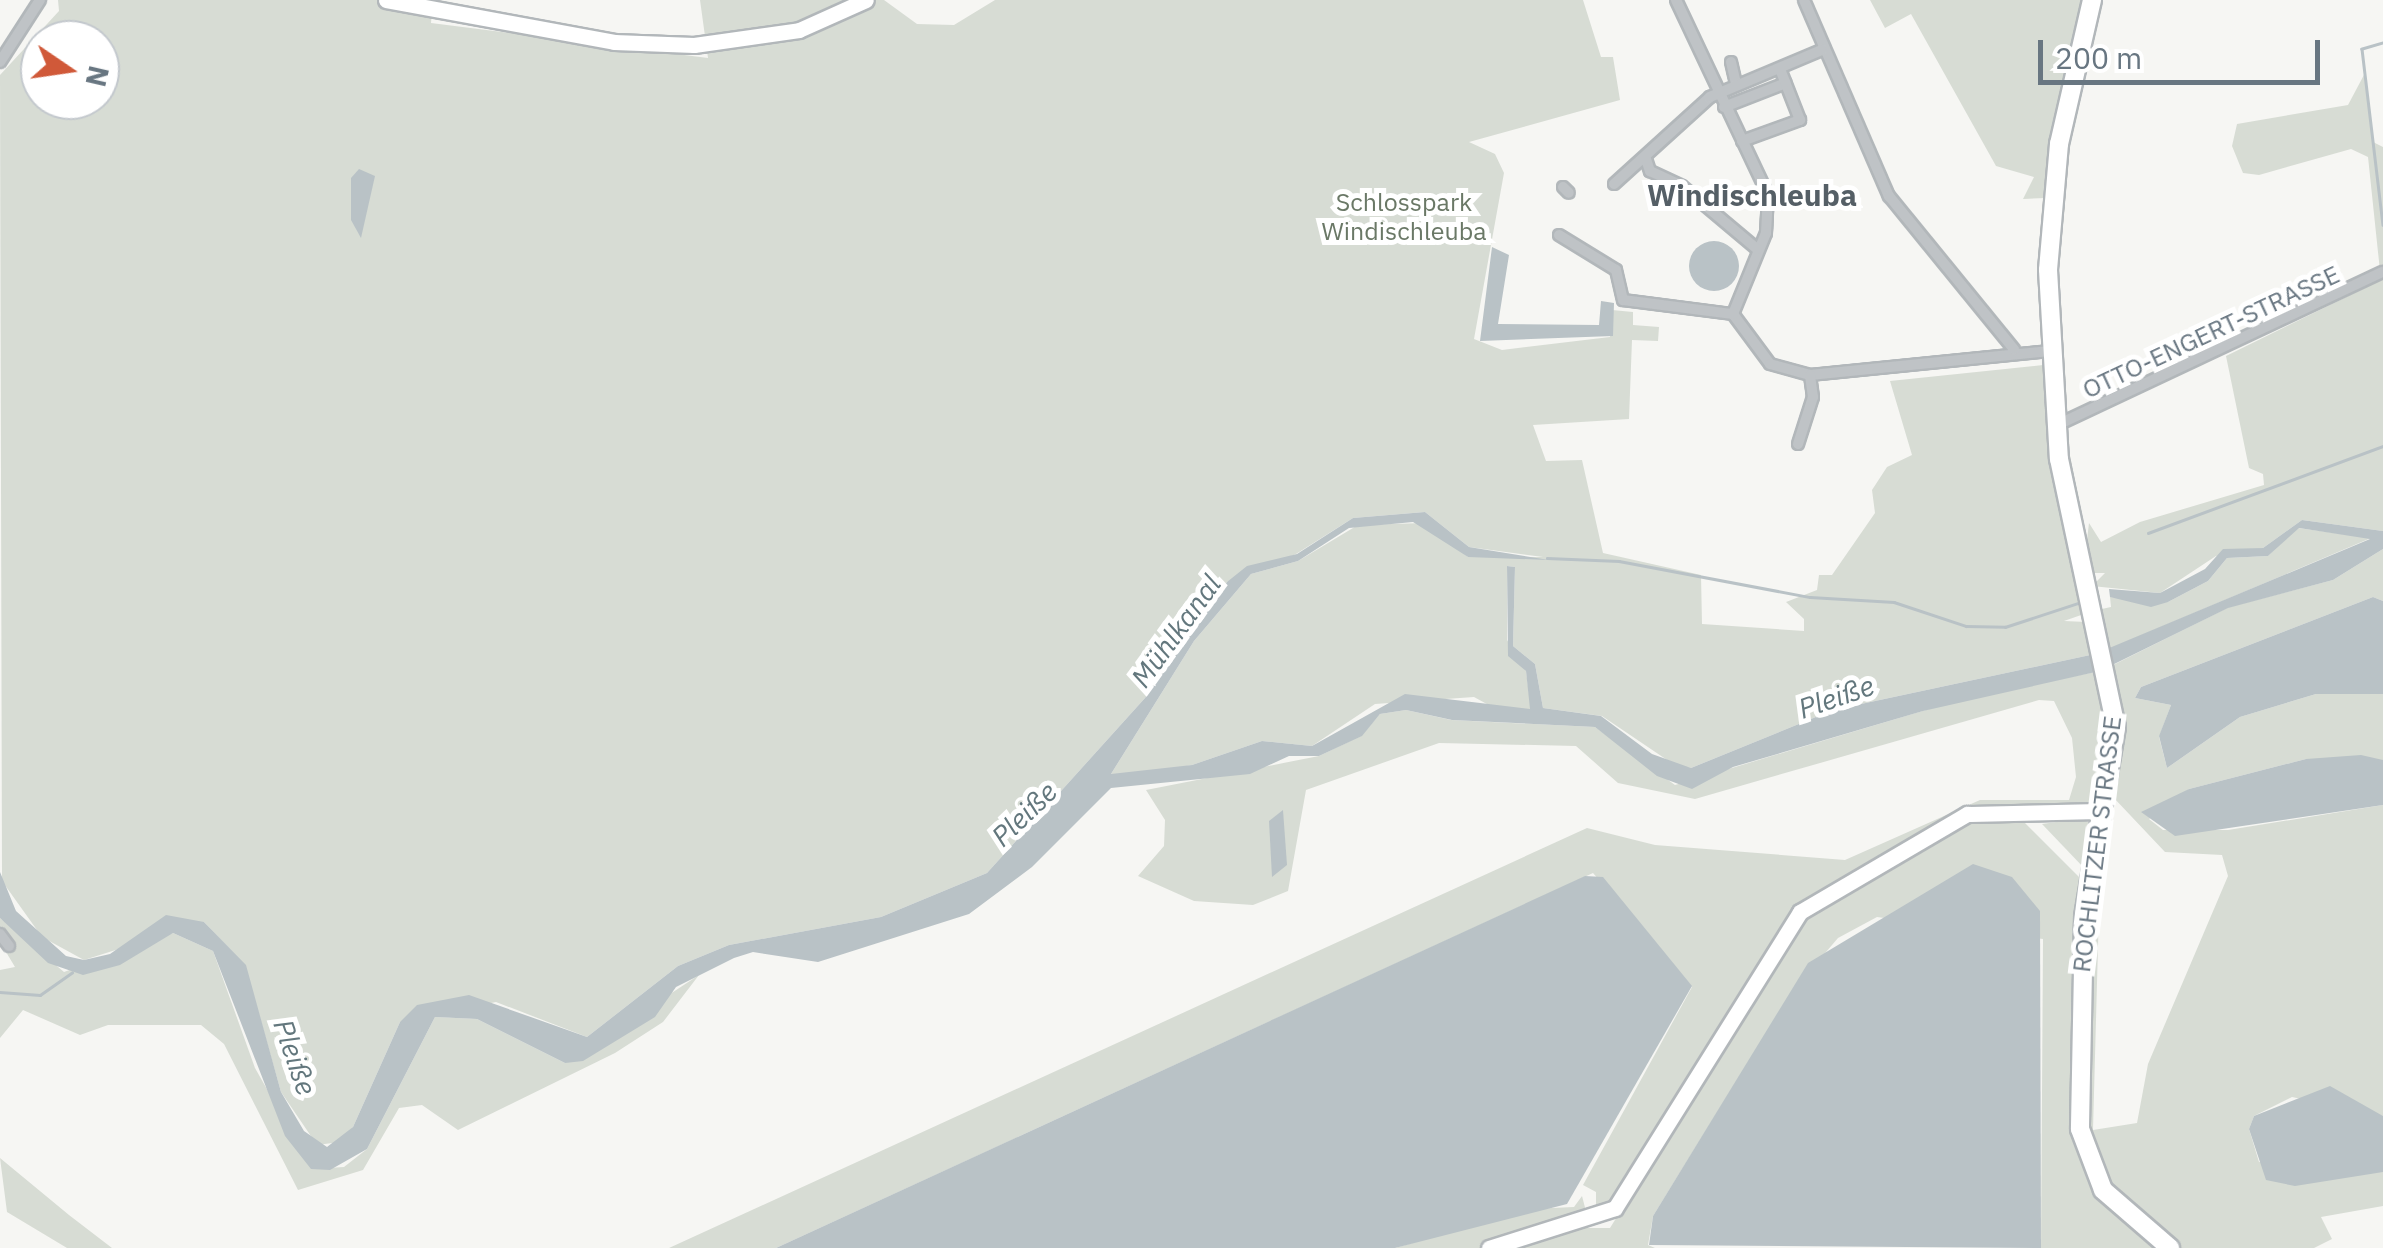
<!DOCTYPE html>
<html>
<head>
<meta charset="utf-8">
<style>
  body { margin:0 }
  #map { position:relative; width:2383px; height:1248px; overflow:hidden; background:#f6f6f3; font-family:"IBM Plex Sans",sans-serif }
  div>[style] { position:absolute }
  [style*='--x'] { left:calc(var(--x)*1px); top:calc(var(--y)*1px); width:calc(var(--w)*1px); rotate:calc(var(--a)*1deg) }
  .green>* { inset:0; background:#d7dcd4 }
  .water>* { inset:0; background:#b9c2c6 }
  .round { border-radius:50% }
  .stream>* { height:2.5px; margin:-1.25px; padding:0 1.25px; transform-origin:1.25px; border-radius:1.25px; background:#b9c2c6 }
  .roads { filter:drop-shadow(2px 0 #b2b7ba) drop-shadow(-2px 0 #b2b7ba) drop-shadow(0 2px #b2b7ba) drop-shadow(0 -2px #b2b7ba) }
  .street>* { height:10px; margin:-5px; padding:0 5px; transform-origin:5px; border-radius:5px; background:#bfc3c6 }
  .secondary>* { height:15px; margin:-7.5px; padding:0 7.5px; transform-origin:7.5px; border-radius:7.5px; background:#fff }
  .primary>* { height:18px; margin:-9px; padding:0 9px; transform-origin:9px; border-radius:9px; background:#fff }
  span { translate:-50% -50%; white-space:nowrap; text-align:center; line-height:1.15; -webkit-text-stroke:10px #fff; paint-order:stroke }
  .park-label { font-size:25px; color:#6a7866 }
  .street-label { font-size:25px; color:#687681 }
  .water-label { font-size:28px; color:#63777d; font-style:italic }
  .quarter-label { font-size:30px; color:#555f66; font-weight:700 }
  .north { position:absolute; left:20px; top:20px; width:100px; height:100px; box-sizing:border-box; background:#fff; border:2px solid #c3c8cd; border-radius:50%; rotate:103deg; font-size:28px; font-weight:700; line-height:40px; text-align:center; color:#687681 }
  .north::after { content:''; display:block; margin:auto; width:35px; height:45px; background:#d05939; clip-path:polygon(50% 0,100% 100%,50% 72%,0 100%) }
  .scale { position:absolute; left:2038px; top:40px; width:282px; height:45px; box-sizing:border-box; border:5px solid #687681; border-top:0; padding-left:12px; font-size:30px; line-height:35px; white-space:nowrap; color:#687681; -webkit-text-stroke:8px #fff; paint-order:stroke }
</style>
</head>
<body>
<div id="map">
  <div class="green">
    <i style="clip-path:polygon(evenodd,58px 0,433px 0,431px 23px,708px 58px,700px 0,884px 0,917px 24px,954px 25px,995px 0,1583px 0,1601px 57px,1613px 57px,1620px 100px,1469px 142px,1495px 154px,1504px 173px,1474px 339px,1502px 350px,1610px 337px,1612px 310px,1633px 312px,1633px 325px,1659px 327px,1658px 341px,1632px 340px,1629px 419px,1533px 425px,1546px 461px,1582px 460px,1603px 553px,1701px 575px,1702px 624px,1804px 631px,1804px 619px,1786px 602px,1817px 590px,1819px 575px,1832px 575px,1875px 513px,1872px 490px,1887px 467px,1912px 455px,1890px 381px,2043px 365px,2084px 614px,2064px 621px,2086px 622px,2095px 654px,1833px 710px,1691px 768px,1676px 766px,1602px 716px,1543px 708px,1535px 664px,1513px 646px,1515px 567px,1507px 566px,1507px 640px,1526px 671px,1531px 709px,1496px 709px,1474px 697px,1375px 704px,1312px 746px,1262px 741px,1192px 765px,1120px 779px,1111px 774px,1194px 641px,1251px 574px,1298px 561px,1358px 525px,1424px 523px,1468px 557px,1543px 557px,1469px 547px,1425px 512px,1353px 518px,1296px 554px,1227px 582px,1145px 698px,987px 873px,881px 917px,729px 945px,678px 966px,587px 1037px,496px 1002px,400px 1022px,353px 1127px,340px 1142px,317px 1145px,281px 1092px,245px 965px,204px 922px,84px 960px,42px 937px,2px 881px,0 75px,59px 11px,58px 0,40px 40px,100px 40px,100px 100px,40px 100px,40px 40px)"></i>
    <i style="clip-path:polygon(1870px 0,2086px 0,2046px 198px,2023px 199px,2034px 177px,1996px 166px,1911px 14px,1885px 28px)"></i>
    <i style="clip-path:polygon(2365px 73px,2373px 142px,2383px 147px,2383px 269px,2380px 271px,2368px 157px,2351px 149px,2259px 175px,2243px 173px,2232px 146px,2237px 124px,2348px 105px)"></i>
    <i style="clip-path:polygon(2383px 279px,2383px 531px,2302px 520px,2263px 548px,2216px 556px,2160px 593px,2092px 586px,2105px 573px,2090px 573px,2065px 431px,2087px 540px,2089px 523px,2101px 542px,2140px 522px,2264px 485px,2263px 474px,2249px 468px,2226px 356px)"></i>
    <i style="clip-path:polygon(2298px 528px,2371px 538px,2109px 649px,2097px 610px,2111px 607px,2110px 597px,2168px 602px,2208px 581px,2227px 558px,2268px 556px)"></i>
    <i style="clip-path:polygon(2383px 549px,2383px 601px,2373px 597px,2141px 687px,2135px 698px,2171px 705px,2159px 737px,2167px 768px,2240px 717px,2316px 694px,2383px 694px,2383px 760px,2306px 759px,2189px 789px,2149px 819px,2163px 830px,2228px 830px,2383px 805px,2383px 1116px,2292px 1097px,2254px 1116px,2249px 1129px,2259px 1162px,2383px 1172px,2383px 1206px,2321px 1217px,2332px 1239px,2314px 1248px,2041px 1248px,2043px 939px,1877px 917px,1838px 938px,1791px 993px,1653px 1216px,1648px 1245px,1655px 1248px,1395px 1248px,1530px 1209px,1574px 1207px,1582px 1196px,1588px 1219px,1575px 1228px,1610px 1228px,1806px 913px,1971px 820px,2022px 820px,2082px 880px,2073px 1125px,2100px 1199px,2146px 1238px,2088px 1148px,2088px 930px,2100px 873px,2093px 1130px,2137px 1123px,2148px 1064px,2228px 876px,2222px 855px,2165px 852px,2113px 797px,2124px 733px,2113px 665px,2229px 607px,2333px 580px)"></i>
    <i style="clip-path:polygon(2100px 671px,2110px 717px,2096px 799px,2076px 808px,1951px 817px,1788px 917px,1621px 1196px,1596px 1214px,1596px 1192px,1583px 1185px,1692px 987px,1593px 873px,776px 1248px,669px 1248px,1587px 828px,1655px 845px,1845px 860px,1980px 800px,2069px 800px,2076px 777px,2072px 738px,2054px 701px,2039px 700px,1695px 799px,1618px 783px,1576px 746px,1439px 743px,1306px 790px,1288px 891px,1253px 905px,1194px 901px,1138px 876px,1164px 846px,1165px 820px,1146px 790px,1319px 756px,1361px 736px,1380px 714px,1406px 710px,1451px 720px,1595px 727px,1675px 785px,1966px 698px)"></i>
    <i style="clip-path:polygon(2085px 818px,2092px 827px,2085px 869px,2042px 824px)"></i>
    <i style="clip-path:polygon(0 918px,64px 972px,173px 933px,213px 951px,255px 1068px,312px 1169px,344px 1167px,367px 1149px,435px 1017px,477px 1019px,565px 1063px,699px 975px,663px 1022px,615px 1053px,458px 1130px,422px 1105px,399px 1108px,363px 1170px,298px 1190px,224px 1044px,201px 1025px,108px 1025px,80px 1035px,23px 1010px,0 1038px,0 970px,15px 967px,0 942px)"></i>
    <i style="clip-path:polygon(0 1158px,69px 1215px,112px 1248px,67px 1248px,7px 1212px)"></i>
  </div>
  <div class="water">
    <i style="clip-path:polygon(359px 169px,375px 176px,361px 238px,351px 220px,351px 178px)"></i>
    <i class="round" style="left:1689px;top:241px;width:50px;height:50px"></i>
    <i style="clip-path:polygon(1492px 247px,1509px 255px,1498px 324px,1599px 325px,1601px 301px,1614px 303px,1613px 336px,1480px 341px)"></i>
    <i style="clip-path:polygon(1425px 512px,1469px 547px,1549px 560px,1468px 557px,1413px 522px,1349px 528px,1298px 561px,1251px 574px,1194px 641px,1111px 774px,1192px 765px,1262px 741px,1312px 746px,1405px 694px,1530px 709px,1526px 671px,1508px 656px,1507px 566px,1515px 567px,1513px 646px,1535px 664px,1543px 708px,1601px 716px,1652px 754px,1691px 768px,1833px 710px,2095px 654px,2370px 539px,2299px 528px,2268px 556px,2227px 558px,2208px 581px,2168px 602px,2151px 607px,2110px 597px,2109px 589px,2160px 593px,2205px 569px,2223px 549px,2263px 548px,2302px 520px,2383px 531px,2383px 549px,2333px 580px,2228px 608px,2100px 671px,1923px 711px,1733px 767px,1692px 789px,1657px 776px,1595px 727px,1452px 720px,1406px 710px,1380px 714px,1362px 736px,1319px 756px,1289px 756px,1250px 774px,1111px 788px,1032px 867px,969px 914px,818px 962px,753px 952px,734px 958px,676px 987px,655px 1017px,583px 1061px,565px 1063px,477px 1019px,435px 1017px,367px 1149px,330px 1170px,311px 1169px,285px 1136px,213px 951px,173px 933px,120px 965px,83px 975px,48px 963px,0 918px,0 872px,16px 911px,66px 956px,84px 960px,110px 954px,166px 915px,204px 922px,246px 965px,281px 1092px,304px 1131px,327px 1147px,353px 1127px,400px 1022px,417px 1005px,469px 995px,587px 1037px,678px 966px,729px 945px,881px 917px,987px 873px,1145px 698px,1227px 582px,1247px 566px,1297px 554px,1353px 518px)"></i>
    <i style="clip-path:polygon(2373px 597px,2383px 601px,2383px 694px,2316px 694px,2240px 717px,2167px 768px,2159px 736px,2171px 705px,2135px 698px,2141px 687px)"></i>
    <i style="clip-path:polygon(2361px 755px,2383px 760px,2383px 805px,2175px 836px,2141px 812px,2189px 789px,2306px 759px)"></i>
    <i style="clip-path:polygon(1283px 810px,1287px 865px,1272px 877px,1269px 821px)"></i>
    <i style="clip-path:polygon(1973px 864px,2012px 877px,2040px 911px,2041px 1248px,1649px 1245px,1653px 1216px,1808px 963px)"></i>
    <i style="clip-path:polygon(1585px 876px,1603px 877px,1692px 986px,1567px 1204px,1395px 1248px,776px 1248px)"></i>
    <i style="clip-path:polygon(2330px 1086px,2383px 1116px,2383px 1172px,2295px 1186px,2266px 1180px,2249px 1129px,2254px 1116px)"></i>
  </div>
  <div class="stream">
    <i style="--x:2383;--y:43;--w:22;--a:164"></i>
    <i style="--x:2362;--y:49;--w:177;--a:83.2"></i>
    <i style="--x:2148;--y:533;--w:251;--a:-20.3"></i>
    <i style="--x:1547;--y:558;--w:72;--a:2.4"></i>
    <i style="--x:1619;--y:561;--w:194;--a:10.7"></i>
    <i style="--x:1810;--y:597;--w:84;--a:3.4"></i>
    <i style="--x:1894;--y:602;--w:76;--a:18.4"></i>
    <i style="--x:1966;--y:626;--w:39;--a:1"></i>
    <i style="--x:2005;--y:627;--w:80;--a:-18.2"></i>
    <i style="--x:0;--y:992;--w:40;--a:4.3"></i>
    <i style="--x:40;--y:995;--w:39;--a:-35"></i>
  </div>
  <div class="roads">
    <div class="street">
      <i style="--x:1676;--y:0;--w:216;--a:64.7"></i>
      <i style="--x:1768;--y:195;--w:38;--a:93"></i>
      <i style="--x:1766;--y:233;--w:87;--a:112.2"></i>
      <i style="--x:1733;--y:314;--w:62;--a:53.5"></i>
      <i style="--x:1770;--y:364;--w:41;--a:15.4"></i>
      <i style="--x:1810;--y:375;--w:241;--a:-5.7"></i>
      <i style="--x:1804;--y:0;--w:214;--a:66.6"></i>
      <i style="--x:1889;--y:196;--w:198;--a:50.8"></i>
      <i style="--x:0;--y:62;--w:74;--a:-57.2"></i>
      <i style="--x:1731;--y:62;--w:23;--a:77"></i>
      <i style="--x:1724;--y:107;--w:66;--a:-21.2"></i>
      <i style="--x:1742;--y:141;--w:62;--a:-19.9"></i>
      <i style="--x:1800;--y:120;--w:55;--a:-111.4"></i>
      <i style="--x:1646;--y:159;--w:13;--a:72"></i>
      <i style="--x:1650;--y:171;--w:35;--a:25"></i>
      <i style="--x:1682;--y:186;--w:98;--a:40"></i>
      <i style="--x:1614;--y:184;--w:130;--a:-42.2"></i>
      <i style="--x:1710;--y:97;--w:121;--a:-22.8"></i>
      <i style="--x:1563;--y:187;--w:8;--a:45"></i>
      <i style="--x:1559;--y:235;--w:67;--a:31.6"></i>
      <i style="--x:1616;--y:270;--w:31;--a:77"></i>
      <i style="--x:1623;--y:300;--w:111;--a:7.3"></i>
      <i style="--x:2055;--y:426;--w:362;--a:-25.2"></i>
      <i style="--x:1798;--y:444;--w:49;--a:-72.3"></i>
      <i style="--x:1813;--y:397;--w:22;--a:-98"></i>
      <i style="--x:0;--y:934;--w:15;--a:53"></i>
    </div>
    <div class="secondary">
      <i style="--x:386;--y:0;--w:232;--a:10.4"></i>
      <i style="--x:614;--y:42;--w:80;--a:2.1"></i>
      <i style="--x:694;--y:45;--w:106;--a:-8.1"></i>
      <i style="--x:799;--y:30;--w:73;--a:-24.1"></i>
      <i style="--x:1489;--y:1248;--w:132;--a:-17.6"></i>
      <i style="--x:1615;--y:1208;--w:349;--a:-58"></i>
      <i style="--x:1800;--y:912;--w:194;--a:-30.4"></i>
      <i style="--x:1967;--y:814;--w:135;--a:-1.3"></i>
    </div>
    <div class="primary">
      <i style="--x:2092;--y:0;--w:148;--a:102.9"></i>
      <i style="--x:2059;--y:144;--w:126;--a:95"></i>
      <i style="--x:2048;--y:270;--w:189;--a:86.7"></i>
      <i style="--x:2059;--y:459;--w:274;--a:78"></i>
      <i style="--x:2116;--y:727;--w:193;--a:99.6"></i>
      <i style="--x:2084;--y:917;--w:212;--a:91.1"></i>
      <i style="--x:2080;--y:1129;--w:65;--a:69.3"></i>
      <i style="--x:2103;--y:1190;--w:89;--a:40.9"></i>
    </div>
  </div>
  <div class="park-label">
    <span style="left:1404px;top:217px">Schlosspark<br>Windischleuba</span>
  </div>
  <div class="street-label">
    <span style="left:2211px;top:332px;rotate:-25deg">OTTO-ENGERT-STRASSE</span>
    <span style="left:2097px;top:844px;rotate:-83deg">ROCHLITZER STRASSE</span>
  </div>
  <div class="water-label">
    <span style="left:1176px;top:631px;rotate:-54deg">Mühlkanal</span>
    <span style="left:1836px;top:697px;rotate:-19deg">Pleiße</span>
    <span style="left:1024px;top:814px;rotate:-44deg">Pleiße</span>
    <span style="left:295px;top:1057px;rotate:71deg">Pleiße</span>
  </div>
  <div class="quarter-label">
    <span style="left:1752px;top:195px">Windischleuba</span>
  </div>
  <div class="north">N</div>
  <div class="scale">200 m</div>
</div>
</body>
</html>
